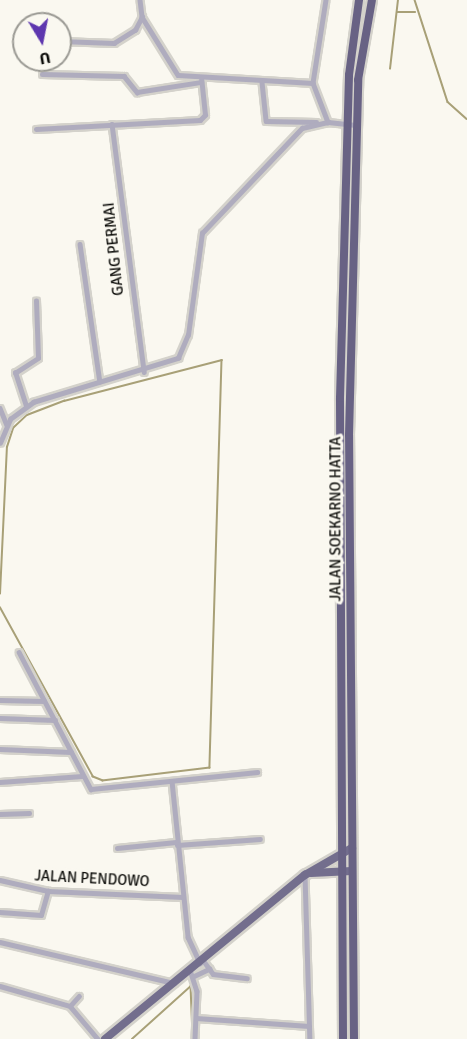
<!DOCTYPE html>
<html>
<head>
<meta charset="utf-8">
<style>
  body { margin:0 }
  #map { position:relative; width:467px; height:1039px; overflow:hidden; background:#faf8f0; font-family:Signika,sans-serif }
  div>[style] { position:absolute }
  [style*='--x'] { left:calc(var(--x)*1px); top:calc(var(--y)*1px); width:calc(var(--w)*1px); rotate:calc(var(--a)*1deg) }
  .stream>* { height:1.5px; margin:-0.75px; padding:0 0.75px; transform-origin:0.75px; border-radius:0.75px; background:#a8a077 }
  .roads { filter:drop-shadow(2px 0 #d4d2cb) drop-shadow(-2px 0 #d4d2cb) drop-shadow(0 2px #d4d2cb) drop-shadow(0 -2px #d4d2cb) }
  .minor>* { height:4.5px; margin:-2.25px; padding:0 2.25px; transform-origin:2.25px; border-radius:2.25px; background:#afacbe }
  .primary>* { height:8px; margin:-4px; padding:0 4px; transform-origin:4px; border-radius:4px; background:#736e8d }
  .trunk>* { height:8px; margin:-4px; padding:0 4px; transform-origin:4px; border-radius:4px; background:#686284 }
  span { translate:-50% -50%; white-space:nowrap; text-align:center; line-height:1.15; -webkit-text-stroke:6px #faf8f0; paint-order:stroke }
  .street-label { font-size:15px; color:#0c0c09 }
  .north { position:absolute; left:12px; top:12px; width:60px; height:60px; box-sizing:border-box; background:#faf8f0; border:2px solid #9b9a94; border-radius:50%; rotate:170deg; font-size:16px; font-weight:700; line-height:24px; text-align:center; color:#0c0c09 }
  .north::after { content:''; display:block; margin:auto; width:21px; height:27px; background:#5e37af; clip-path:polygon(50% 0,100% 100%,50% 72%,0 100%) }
</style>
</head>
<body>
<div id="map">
  <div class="stream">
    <i style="--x:415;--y:0;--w:107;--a:72.1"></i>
    <i style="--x:448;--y:102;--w:25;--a:42"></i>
    <i style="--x:397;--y:12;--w:18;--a:0"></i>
    <i style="--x:390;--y:69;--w:69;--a:-83.4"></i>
    <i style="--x:0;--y:594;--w:147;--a:-87.3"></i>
    <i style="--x:7;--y:447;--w:20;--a:-72"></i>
    <i style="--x:13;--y:428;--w:19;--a:-43"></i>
    <i style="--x:27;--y:415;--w:40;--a:-21"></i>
    <i style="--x:64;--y:401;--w:163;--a:-14.5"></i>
    <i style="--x:222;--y:360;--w:408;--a:91.7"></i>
    <i style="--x:210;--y:768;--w:108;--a:173.1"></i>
    <i style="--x:103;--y:781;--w:11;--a:-158"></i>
    <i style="--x:93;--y:777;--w:193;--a:-118.8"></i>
    <i style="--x:132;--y:1039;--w:79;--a:-41.9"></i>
    <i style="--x:191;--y:986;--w:49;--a:87.7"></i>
  </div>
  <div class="roads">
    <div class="minor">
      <i style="--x:140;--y:0;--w:17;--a:83"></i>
      <i style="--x:142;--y:17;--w:68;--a:58.2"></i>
      <i style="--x:178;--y:75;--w:135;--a:3.4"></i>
      <i style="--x:326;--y:0;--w:84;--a:98.9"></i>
      <i style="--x:313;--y:83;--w:42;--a:69"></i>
      <i style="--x:60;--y:41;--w:54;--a:2.1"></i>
      <i style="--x:114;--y:43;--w:25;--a:-32"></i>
      <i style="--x:135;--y:30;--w:15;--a:-62"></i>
      <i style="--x:42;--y:74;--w:82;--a:1.4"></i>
      <i style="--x:124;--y:76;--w:21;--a:51"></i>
      <i style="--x:137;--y:92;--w:65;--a:-8.9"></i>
      <i style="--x:262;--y:82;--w:39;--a:84"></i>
      <i style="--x:266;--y:121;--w:50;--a:1.1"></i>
      <i style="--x:112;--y:124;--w:250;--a:82.6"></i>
      <i style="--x:36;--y:129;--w:164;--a:-3.1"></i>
      <i style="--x:200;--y:120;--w:7;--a:-45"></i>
      <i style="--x:205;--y:115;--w:36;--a:-96"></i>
      <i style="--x:80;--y:244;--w:139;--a:81.8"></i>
      <i style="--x:26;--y:406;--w:35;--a:-108"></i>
      <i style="--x:15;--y:373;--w:27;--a:-33"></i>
      <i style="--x:38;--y:358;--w:57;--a:-92"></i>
      <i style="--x:0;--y:408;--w:18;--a:68"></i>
      <i style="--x:0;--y:443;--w:26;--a:-67"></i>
      <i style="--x:10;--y:419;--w:29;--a:-36"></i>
      <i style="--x:33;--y:402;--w:152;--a:-16.9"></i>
      <i style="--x:178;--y:358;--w:25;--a:-67"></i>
      <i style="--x:188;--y:335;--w:103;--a:-82.2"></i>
      <i style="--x:202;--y:233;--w:145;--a:-46.4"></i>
      <i style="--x:302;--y:128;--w:27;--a:-13"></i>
      <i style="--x:328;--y:122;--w:30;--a:6"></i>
      <i style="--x:19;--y:652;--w:155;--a:62.3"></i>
      <i style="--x:91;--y:789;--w:167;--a:-5.8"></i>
      <i style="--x:0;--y:700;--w:44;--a:1.3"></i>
      <i style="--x:0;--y:718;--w:55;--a:2.1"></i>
      <i style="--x:0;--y:749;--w:71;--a:2.4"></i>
      <i style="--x:172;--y:781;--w:157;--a:84.1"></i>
      <i style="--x:188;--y:937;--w:29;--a:65"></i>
      <i style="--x:0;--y:782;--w:82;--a:-4.2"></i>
      <i style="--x:0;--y:814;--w:29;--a:-2"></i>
      <i style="--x:177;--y:845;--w:83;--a:-4.1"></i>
      <i style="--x:117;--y:848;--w:59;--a:-5.8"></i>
      <i style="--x:305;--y:875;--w:164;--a:88.3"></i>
      <i style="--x:0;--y:880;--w:49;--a:12.9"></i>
      <i style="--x:48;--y:891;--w:135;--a:2.5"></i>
      <i style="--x:0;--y:912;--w:41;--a:4.2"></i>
      <i style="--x:41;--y:915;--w:25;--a:-74"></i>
      <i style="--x:0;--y:942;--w:179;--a:13.3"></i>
      <i style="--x:203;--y:960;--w:17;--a:54"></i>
      <i style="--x:213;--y:974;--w:34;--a:7"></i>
      <i style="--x:190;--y:970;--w:22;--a:72"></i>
      <i style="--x:197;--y:991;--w:48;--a:92.4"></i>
      <i style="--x:194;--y:976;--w:17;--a:-25"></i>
      <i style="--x:0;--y:986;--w:73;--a:15.9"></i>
      <i style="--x:70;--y:1006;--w:43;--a:49.7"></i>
      <i style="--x:70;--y:1006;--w:13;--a:-48"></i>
      <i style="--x:196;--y:1018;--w:113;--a:4"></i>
    </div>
    <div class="primary">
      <i style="--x:311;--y:873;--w:41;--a:-2.8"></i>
      <i style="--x:105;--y:1039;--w:259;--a:-39.4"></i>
      <i style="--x:305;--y:875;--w:54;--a:-29.9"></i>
    </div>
    <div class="trunk">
      <i style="--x:343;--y:1039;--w:641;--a:-90.27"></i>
      <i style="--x:340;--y:398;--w:323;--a:-88.4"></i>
      <i style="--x:349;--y:75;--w:76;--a:-82.4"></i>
      <i style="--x:354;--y:1039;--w:604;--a:-90.47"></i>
      <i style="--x:349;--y:435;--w:355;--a:-88.5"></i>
      <i style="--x:358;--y:80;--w:81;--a:-80.1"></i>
    </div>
  </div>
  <div class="street-label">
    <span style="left:114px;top:249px;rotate:-96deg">GANG PERMAI</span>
    <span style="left:336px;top:519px;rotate:-90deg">JALAN SOEKARNO HATTA</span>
    <span style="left:92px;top:879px;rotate:3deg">JALAN PENDOWO</span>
  </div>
  <div class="north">U</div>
</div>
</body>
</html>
